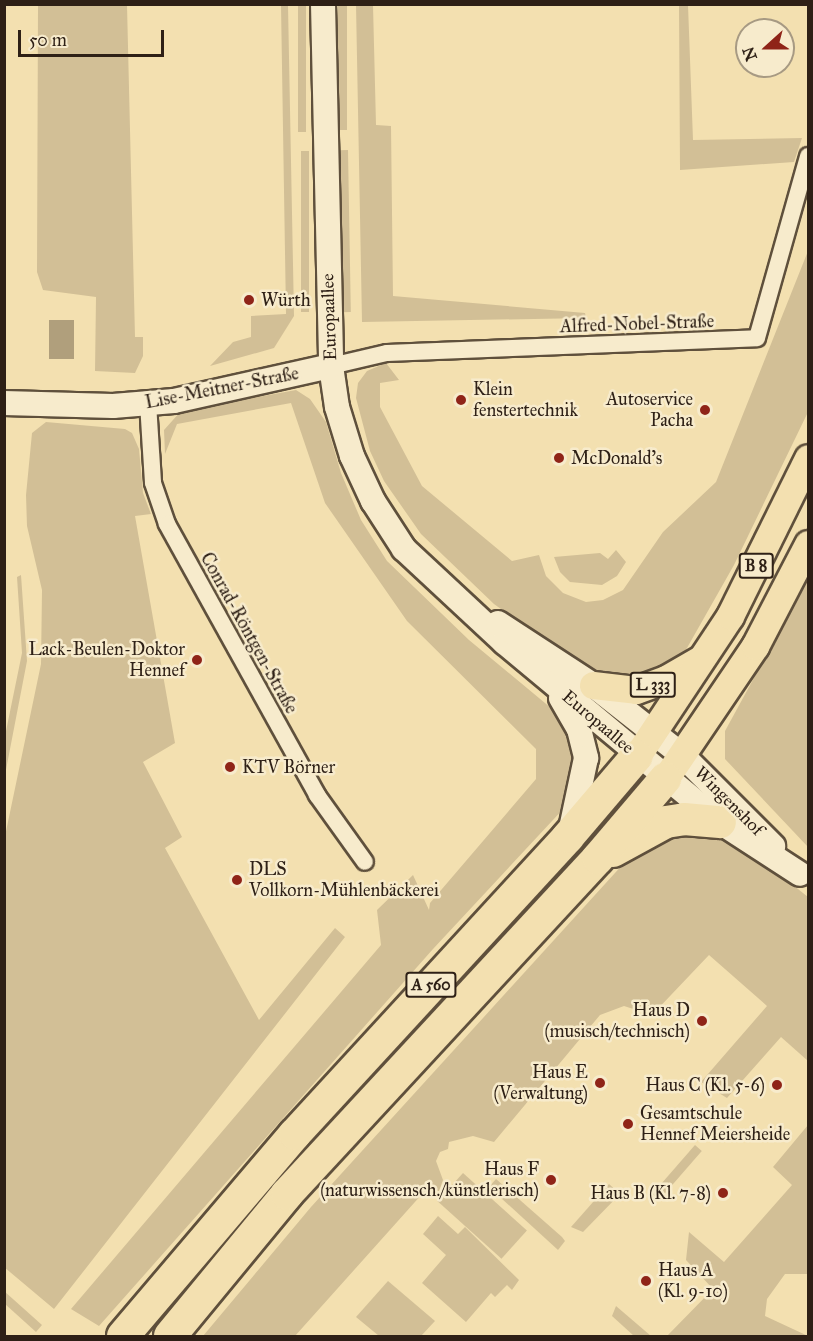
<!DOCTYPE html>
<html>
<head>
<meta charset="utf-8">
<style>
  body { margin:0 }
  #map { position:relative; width:813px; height:1341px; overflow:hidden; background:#f3e0b0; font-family:"IM FELL Great Primer",serif }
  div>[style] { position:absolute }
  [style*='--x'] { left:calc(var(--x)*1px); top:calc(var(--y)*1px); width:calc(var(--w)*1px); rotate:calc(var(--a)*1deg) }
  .green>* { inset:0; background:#d2bf96; transform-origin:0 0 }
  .water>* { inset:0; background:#b09f7c; transform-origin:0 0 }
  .roads { filter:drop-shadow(2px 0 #5f503c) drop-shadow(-2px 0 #5f503c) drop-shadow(0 2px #5f503c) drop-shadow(0 -2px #5f503c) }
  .street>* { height:16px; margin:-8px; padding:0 8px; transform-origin:8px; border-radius:8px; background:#f7ebcc }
  .secondary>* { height:24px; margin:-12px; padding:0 12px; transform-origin:12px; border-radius:12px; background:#f7ebcc }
  .primary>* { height:27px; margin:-13.5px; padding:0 13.5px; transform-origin:13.5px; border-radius:13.5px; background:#f3e0b0 }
  .highway>* { height:32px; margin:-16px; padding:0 16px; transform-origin:16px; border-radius:16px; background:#f3e0b0 }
  .dots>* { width:16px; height:16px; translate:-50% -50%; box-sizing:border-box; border:3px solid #f7ebcc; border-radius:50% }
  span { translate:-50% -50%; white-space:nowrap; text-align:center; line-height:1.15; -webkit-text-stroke:5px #f7ebcc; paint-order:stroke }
  .shield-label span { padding:2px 4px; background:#f7ebcc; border:2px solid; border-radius:4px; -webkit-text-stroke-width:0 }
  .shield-label { font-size:16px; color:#2e2016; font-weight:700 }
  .poi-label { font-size:18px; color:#2e2016 }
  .left { translate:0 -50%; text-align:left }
  .right { translate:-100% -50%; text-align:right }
  .street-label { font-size:18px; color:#2e2016 }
  .frame { position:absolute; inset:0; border:6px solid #2e2016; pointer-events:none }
  .north { position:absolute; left:735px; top:18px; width:60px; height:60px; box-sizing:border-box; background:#f7ebcc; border:2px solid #a79a83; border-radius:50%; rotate:249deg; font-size:16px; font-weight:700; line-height:24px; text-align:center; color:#2e2016 }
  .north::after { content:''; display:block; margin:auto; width:21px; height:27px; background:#8f2418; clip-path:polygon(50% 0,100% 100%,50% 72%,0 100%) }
  .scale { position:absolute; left:18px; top:30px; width:146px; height:27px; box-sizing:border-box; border:3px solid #2e2016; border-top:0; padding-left:8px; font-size:18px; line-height:21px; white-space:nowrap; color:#2e2016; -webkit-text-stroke:4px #f7ebcc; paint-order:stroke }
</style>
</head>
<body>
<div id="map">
  <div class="green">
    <i style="clip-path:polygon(38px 5px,127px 5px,135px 337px,143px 337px,143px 356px,135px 373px,95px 371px,96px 297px,43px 290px,37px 272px)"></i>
    <i style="clip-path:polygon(281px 5px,288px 5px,294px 316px,274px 348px,210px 366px,233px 342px,251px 337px,251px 316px,286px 314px)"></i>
    <i style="left:298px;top:5px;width:8px;height:127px"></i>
    <i style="left:338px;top:5px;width:9px;height:125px"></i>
    <i style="clip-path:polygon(356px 5px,373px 5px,376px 125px,391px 126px,393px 296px,585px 313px,586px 318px,362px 322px)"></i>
    <i style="clip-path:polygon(679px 5px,688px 5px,693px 140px,802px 138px,794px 162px,680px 170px)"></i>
    <i style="left:348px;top:150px;width:162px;height:9px;rotate:89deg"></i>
    <i style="left:301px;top:151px;width:8px;height:161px"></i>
    <i style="clip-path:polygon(808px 251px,808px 412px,734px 565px,683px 655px,638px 681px,595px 676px,494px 604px,421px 534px,384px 481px,370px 451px,356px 398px,358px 383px,367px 371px,386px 363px,399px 380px,380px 383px,380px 407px,422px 486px,512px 561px,539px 555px,546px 576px,563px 593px,586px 602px,603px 600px,623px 590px,663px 532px,716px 482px)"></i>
    <i style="clip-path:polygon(296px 390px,310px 399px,326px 422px,341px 473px,361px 520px,387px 561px,469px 640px,557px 713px,574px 737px,580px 766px,566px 806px,433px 949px,99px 1326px,71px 1309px,381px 945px,377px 910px,413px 875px,429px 910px,430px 903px,536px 779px,536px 749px,407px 621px,325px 503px,291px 403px,177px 424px,165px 454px,164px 430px,181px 411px)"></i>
    <i style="clip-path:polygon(46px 422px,125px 429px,132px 433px,139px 449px,143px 493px,151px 514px,135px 516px,175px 743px,143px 762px,182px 837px,165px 848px,259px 1020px,335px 928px,345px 937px,54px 1309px,4px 1267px,4px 841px,41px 664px,42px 590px,27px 526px,26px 495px,32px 433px)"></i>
    <i style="clip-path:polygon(616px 550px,626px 562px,617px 576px,602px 585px,570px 582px,560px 572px,554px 557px,600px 553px,608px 559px)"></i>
    <i style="clip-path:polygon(21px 575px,27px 661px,5px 775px,5px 736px,22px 653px,17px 577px)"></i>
    <i style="clip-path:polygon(808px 579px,808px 847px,725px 759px,725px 731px)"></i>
    <i style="clip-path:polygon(696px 827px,749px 850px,808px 897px,808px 1061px,781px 1037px,727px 1098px,701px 1082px,767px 1006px,709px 955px,652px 1015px,624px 1006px,600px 1015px,494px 1142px,473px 1136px,449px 1142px,448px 1149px,440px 1152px,436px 1161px,443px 1180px,439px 1191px,423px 1193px,295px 1336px,203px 1336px,311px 1207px,625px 862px,661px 833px)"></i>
    <i style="clip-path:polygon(808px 1125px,808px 1274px,785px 1274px,767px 1299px,765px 1316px,808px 1336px,667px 1336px,713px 1289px,686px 1260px,689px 1232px,724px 1262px,792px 1185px,773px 1167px)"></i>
    <i style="left:695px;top:1145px;width:9px;height:65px;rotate:41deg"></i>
    <i style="left:463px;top:1173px;width:86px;height:38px;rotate:42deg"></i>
    <i style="clip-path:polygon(496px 1179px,562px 1237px,565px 1241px,558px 1250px,489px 1187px)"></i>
    <i style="clip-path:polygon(609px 1184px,620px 1194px,583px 1232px,571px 1227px)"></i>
    <i style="clip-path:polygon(438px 1216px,458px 1234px,465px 1227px,519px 1280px,512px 1290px,507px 1285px,495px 1297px,491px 1293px,466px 1322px,422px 1283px,446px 1255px,423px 1234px)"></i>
    <i style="clip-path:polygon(388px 1281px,435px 1321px,421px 1336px,379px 1336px,356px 1317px)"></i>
    <i style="clip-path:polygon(4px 1291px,42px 1325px,36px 1332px,5px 1304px)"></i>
    <i style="clip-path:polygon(616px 1306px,651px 1336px,634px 1336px,612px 1316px)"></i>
  </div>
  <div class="water">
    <i style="left:49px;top:320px;width:25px;height:39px"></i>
  </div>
  <div class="roads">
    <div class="street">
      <i style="--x:331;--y:366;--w:57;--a:-13.1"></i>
      <i style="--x:387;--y:353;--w:370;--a:-2.3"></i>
      <i style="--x:757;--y:338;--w:189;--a:-74.3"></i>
      <i style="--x:148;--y:403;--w:80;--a:86.4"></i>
      <i style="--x:153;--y:483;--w:43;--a:71.1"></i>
      <i style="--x:167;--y:524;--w:310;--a:61"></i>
      <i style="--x:317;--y:795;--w:82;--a:54.4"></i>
    </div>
    <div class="secondary">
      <i style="--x:323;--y:4;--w:362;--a:88.7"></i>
      <i style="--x:331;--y:366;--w:41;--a:81.7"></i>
      <i style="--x:337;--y:407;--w:51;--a:73"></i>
      <i style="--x:352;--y:456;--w:50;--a:65"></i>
      <i style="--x:373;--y:501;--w:57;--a:57.1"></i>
      <i style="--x:404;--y:549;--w:137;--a:42.9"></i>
      <i style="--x:504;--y:642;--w:281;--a:39.8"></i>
      <i style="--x:720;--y:822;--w:95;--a:33"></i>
      <i style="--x:4;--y:403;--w:109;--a:1.6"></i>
      <i style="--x:113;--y:406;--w:61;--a:-4.7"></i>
      <i style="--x:174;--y:401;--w:161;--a:-12.6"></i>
      <i style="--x:498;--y:623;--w:113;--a:33.1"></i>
      <i style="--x:593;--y:685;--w:113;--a:38.2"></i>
      <i style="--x:682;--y:755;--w:129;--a:45"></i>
      <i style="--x:561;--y:698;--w:36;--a:60"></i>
      <i style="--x:579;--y:729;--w:30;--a:76"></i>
      <i style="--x:586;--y:758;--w:77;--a:102"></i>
    </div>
    <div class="primary">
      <i style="--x:593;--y:685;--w:43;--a:6.6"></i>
      <i style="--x:636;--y:690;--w:32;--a:-20"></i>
      <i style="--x:666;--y:679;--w:39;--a:-30"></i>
      <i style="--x:637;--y:756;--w:168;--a:-56.4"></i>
      <i style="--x:730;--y:616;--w:176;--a:-63.7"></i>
      <i style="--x:665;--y:779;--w:161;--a:-55.9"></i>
      <i style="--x:755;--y:646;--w:115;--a:-62.5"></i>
    </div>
    <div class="highway">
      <i style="--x:613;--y:851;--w:60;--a:-28.7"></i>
      <i style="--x:666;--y:822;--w:18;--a:-9"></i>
      <i style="--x:684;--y:819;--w:36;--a:5"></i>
      <i style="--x:123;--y:1336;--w:265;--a:-49.6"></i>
      <i style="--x:295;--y:1134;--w:403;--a:-47.4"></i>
      <i style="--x:568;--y:837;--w:106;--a:-49.6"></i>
      <i style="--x:170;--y:1336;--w:184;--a:-50.5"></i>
      <i style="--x:287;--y:1194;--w:458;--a:-47.2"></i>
      <i style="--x:598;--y:858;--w:104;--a:-49.7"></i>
    </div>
  </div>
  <div class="dots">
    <i style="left:249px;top:300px;background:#8f2418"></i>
    <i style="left:461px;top:400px;background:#8f2418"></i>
    <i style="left:705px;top:410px;background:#8f2418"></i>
    <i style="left:559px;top:458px;background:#8f2418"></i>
    <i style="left:197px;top:660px;background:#8f2418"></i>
    <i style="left:230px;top:767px;background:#8f2418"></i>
    <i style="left:237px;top:880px;background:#8f2418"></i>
    <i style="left:702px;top:1021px;background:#8f2418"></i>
    <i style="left:600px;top:1083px;background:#8f2418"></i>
    <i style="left:777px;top:1085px;background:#8f2418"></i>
    <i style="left:628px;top:1124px;background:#8f2418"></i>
    <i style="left:551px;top:1180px;background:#8f2418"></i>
    <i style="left:723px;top:1193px;background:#8f2418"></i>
    <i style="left:646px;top:1281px;background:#8f2418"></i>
  </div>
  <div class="shield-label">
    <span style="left:756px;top:566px">B 8</span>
    <span style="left:653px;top:685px">L 333</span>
    <span style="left:431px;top:985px">A 560</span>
  </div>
  <div class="poi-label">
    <span class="left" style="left:261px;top:300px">Würth</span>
    <span class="left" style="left:473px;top:400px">Klein<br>fenstertechnik</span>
    <span class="right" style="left:693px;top:410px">Autoservice<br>Pacha</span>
    <span class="left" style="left:571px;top:458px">McDonald's</span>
    <span class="right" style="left:185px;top:660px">Lack-Beulen-Doktor<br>Hennef</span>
    <span class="left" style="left:242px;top:767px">KTV Börner</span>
    <span class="left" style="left:249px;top:880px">DLS<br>Vollkorn-Mühlenbäckerei</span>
    <span class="right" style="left:690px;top:1021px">Haus D<br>(musisch/technisch)</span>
    <span class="right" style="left:588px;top:1083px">Haus E<br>(Verwaltung)</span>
    <span class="right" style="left:765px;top:1085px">Haus C (Kl. 5-6)</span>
    <span class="left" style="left:640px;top:1124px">Gesamtschule<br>Hennef Meiersheide</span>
    <span class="right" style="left:539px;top:1180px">Haus F<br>(naturwissensch./künstlerisch)</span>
    <span class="right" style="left:711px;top:1193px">Haus B (Kl. 7-8)</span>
    <span class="left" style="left:658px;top:1281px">Haus A<br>(Kl. 9-10)</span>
  </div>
  <div class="street-label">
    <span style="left:329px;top:317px;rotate:-92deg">Europaallee</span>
    <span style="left:637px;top:324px;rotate:-2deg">Alfred-Nobel-Straße</span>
    <span style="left:222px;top:388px;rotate:-11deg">Lise-Meitner-Straße</span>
    <span style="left:249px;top:633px;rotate:61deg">Conrad-Röntgen-Straße</span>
    <span style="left:598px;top:722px;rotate:40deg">Europaallee</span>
    <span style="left:729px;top:801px;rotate:45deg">Wingenshof</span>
  </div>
  <div class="frame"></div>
  <div class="north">N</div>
  <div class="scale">50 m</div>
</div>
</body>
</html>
